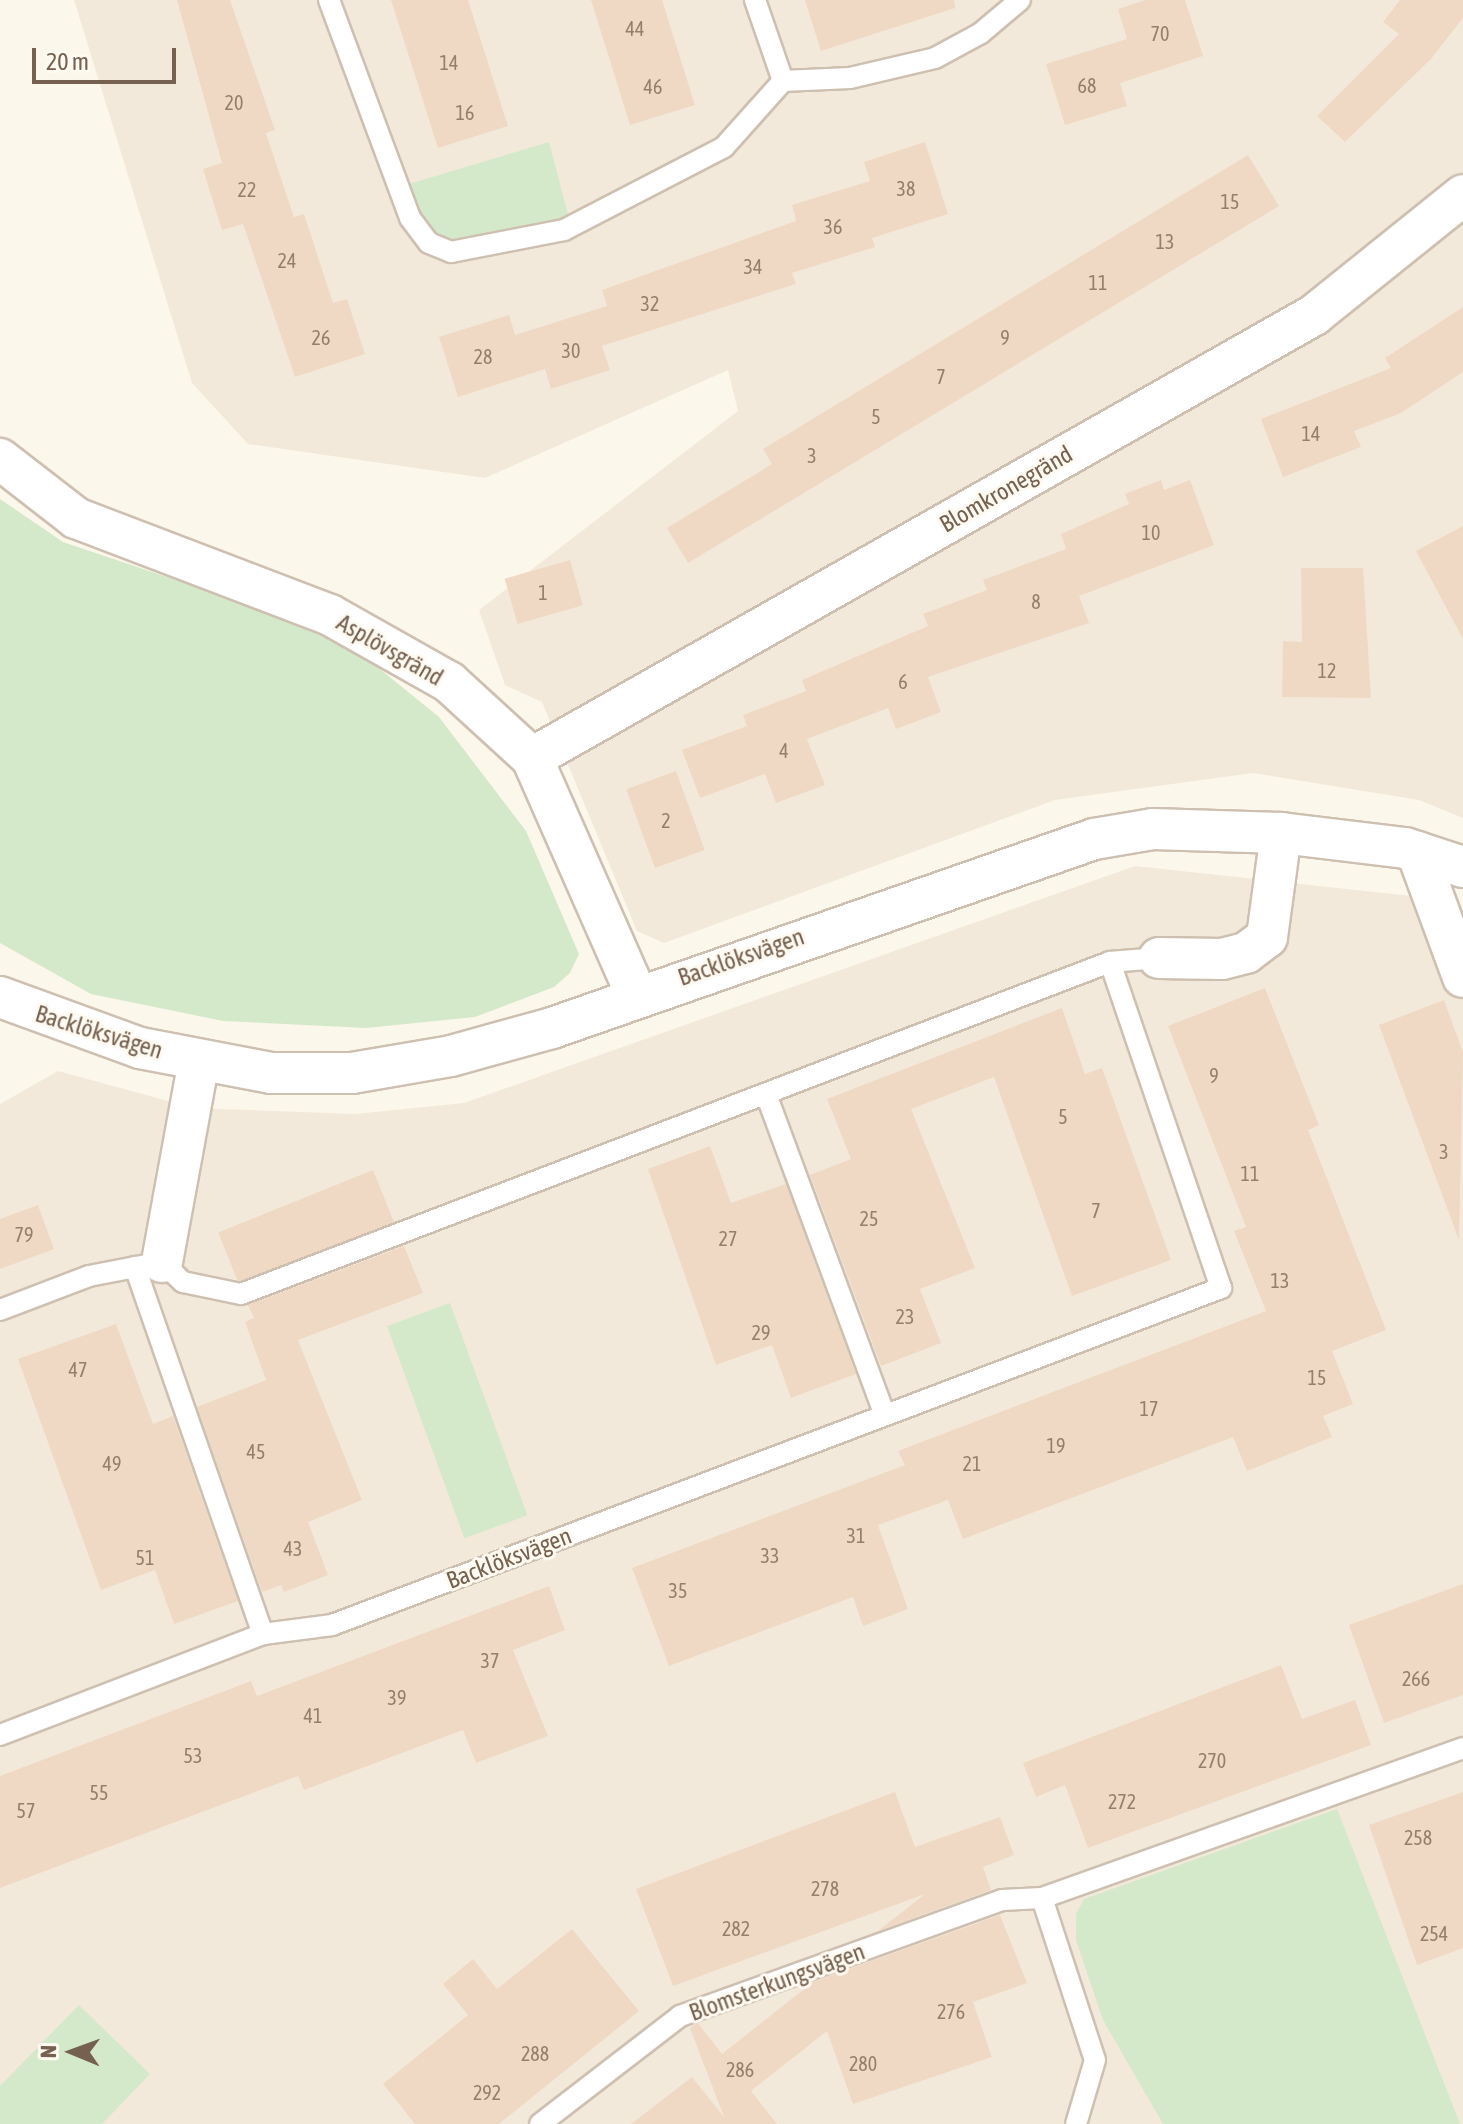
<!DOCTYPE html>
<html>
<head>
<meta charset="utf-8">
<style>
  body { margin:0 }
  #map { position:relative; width:1463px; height:2124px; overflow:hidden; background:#fcf7eb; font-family:"Asap Condensed",sans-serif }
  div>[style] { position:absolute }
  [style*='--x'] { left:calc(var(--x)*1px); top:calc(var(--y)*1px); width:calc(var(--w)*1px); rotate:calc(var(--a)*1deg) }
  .residential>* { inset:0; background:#f3e9da }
  .green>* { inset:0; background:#d4e9c9; transform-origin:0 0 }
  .building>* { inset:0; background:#f0d9c4; transform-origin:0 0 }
  .roads { filter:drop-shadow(2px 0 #cec0b1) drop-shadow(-2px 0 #cec0b1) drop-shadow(0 2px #cec0b1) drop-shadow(0 -2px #cec0b1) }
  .service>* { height:20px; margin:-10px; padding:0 10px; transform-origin:10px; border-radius:10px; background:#fff }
  .minor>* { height:40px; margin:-20px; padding:0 20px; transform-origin:20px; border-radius:20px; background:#fff }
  span { translate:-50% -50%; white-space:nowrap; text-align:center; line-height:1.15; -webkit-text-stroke:6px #fefaf1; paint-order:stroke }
  .number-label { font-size:20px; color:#947e6c }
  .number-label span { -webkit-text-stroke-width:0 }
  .street-label { font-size:24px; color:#76604f }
  .north { position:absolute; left:32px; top:2012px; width:80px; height:80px; -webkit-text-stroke:6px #fefaf1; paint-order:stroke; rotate:271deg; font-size:22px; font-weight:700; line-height:32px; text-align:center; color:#76604f }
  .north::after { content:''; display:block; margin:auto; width:28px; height:36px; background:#76604f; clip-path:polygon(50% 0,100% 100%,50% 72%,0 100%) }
  .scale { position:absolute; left:32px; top:48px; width:144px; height:36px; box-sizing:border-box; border:4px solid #76604f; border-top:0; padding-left:10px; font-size:24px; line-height:28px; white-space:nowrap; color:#76604f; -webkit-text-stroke:6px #fefaf1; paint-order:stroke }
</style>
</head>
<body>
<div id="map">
  <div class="residential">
    <i style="clip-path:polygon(74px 0,1463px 0,1463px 818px,1419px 800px,1253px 773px,1055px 800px,664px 943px,637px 931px,542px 702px,505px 685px,479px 610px,738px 411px,728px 370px,485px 478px,248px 444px,192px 383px)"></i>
    <i style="clip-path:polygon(1135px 866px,1430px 898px,1463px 915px,1463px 2124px,0 2124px,0 1104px,58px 1071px,194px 1108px,355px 1114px,464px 1103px)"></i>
  </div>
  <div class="green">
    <i style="clip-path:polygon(549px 142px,571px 226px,451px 252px,429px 243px,399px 187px)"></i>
    <i style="clip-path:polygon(0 499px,63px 542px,280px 615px,370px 661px,439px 717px,526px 831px,579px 954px,570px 973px,554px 987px,475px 1017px,366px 1028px,223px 1021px,91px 994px,0 943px)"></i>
    <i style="left:450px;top:1303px;width:226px;height:67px;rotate:70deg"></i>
    <i style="clip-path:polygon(1337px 1809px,1460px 2124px,1163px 2124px,1103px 2020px,1076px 1940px,1076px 1914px,1084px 1899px)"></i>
    <i style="clip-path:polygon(79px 2005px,150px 2074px,102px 2124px,0 2124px,0 2086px)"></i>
  </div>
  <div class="building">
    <i style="clip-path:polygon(177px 0,230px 0,275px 130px,266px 133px,294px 217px,304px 214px,333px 303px,347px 299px,365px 354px,295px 377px,243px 224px,222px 230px,203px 169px,222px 163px)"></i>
    <i style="clip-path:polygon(391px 0,468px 0,508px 126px,438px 148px)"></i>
    <i style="clip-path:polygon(591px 0,662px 0,695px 105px,630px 125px)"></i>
    <i style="clip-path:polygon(805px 0,954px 0,955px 8px,821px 51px)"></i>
    <i style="clip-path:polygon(1145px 0,1185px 0,1203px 56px,1120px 83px,1127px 106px,1065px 125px,1046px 64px,1127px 39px,1118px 9px)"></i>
    <i style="clip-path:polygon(1400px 0,1463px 0,1463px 18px,1431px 59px,1345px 142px,1317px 116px,1399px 34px,1383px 22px)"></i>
    <i style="clip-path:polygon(925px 142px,948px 214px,872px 238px,875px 247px,792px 273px,796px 284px,602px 346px,610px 370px,551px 389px,545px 369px,458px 397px,439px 337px,509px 315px,515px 335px,607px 306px,602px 290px,796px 221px,792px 205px,870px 181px,864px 162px)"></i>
    <i style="clip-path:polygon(1248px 155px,1279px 206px,688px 563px,667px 528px,772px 464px,763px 449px)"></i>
    <i style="clip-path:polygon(1463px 307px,1463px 372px,1401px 413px,1354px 431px,1361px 447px,1283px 477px,1261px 419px,1391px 368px,1385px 358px)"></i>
    <i style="clip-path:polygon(1161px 480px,1164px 490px,1190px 480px,1214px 545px,1079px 596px,1089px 623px,928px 677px,941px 712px,896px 729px,888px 708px,807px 739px,825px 785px,776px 803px,765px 774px,700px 798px,682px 750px,747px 726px,743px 715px,806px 691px,802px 680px,928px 626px,923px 614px,987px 590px,983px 580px,1066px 549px,1061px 534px,1129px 504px,1125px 494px)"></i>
    <i style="clip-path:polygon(1463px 526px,1463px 639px,1416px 551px)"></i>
    <i style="left:570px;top:560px;width:47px;height:68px;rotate:74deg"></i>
    <i style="clip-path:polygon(1301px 568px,1363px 568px,1371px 698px,1282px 697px,1283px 641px,1302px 642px)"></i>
    <i style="left:676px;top:771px;width:84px;height:53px;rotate:70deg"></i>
    <i style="clip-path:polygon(1265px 988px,1319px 1125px,1308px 1130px,1386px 1330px,1332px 1351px,1353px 1404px,1323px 1416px,1332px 1437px,1247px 1471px,1233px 1437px,963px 1539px,948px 1500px,878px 1525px,908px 1609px,863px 1626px,853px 1597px,669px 1666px,632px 1568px,905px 1465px,898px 1451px,1266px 1311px,1234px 1231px,1246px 1227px,1168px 1026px)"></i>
    <i style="clip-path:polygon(1444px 1000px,1463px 1052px,1459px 1240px,1379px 1025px)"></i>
    <i style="clip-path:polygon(1062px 1008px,1085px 1074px,1102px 1068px,1171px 1260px,1072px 1296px,994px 1077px,911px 1109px,975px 1268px,920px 1289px,941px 1343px,881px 1366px,810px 1175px,851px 1159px,827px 1099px)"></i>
    <i style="clip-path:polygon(710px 1146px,731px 1203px,786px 1184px,856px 1374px,791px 1398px,772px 1345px,716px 1365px,648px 1169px)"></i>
    <i style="left:373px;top:1170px;width:56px;height:167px;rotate:68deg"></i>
    <i style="clip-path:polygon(38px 1205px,54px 1249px,0 1269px,0 1219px)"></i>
    <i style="clip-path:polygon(404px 1246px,423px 1293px,298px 1340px,362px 1500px,308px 1522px,328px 1575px,284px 1592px,281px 1585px,262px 1592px,197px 1407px,266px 1380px,245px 1322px,254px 1318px,248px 1305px)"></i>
    <i style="clip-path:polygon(116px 1324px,153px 1424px,173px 1416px,238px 1601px,174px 1624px,155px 1570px,101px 1590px,18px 1359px)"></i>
    <i style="clip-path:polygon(1463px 1584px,1463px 1695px,1384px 1723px,1349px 1625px)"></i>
    <i style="clip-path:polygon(549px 1586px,565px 1630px,513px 1650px,548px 1736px,476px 1763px,463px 1730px,304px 1790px,298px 1776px,0 1888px,0 1776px,251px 1681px,257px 1696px)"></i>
    <i style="clip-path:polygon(1281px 1665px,1302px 1719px,1355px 1700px,1371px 1745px,1088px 1848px,1065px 1785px,1036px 1797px,1023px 1763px)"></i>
    <i style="clip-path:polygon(895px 1792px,915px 1847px,1000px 1817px,1014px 1855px,983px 1867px,991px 1890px,878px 1931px,925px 1894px,673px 1986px,636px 1889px)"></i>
    <i style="clip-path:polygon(1463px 1792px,1463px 1948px,1417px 1965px,1369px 1825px)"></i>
    <i style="clip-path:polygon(1000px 1915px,1027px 1983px,973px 2002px,992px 2057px,853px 2104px,827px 2031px,751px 2091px,777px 2124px,631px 2124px,692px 2077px,724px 2117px,690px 2028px,698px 2023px,722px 2054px,813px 1982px)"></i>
    <i style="clip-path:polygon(572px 1929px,639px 2011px,499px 2124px,415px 2124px,383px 2084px,468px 2015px,443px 1984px,473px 1959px,497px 1989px)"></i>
  </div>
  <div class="roads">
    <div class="service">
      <i style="--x:329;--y:0;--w:233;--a:69.6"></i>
      <i style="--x:410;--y:218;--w:31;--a:53"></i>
      <i style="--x:429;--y:243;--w:24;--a:22"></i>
      <i style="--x:451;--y:252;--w:115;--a:-11"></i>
      <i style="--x:564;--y:230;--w:180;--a:-27.4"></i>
      <i style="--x:724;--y:147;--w:89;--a:-48.2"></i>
      <i style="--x:783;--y:81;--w:67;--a:-2.6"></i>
      <i style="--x:850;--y:78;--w:87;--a:-13.2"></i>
      <i style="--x:935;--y:58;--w:52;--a:-28.5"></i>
      <i style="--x:981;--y:33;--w:51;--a:-40.2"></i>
      <i style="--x:755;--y:0;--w:86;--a:70.9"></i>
      <i style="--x:766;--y:1094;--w:342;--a:69.7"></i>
      <i style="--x:135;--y:1267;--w:389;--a:70.8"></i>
      <i style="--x:0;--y:1310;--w:95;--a:-20.9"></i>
      <i style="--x:89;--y:1276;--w:74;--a:-10.9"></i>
      <i style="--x:162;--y:1262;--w:29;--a:44"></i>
      <i style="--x:183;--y:1282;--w:59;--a:11.7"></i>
      <i style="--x:241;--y:1294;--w:930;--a:-20.91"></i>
      <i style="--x:1110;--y:962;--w:49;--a:-4.7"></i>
      <i style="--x:0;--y:1735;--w:282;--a:-21"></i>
      <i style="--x:263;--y:1634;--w:70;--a:-7.4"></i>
      <i style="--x:332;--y:1625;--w:951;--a:-20.76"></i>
      <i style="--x:1221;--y:1288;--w:344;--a:-108.8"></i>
      <i style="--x:1042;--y:1898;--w:170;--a:71.9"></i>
      <i style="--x:1095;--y:2060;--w:67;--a:106.5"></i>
      <i style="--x:540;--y:2124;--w:177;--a:-37.6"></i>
      <i style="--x:680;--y:2016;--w:342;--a:-19.8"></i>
      <i style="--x:1002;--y:1900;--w:40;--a:-2.9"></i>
      <i style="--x:1042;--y:1898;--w:447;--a:-19.6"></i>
    </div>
    <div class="minor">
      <i style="--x:0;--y:459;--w:96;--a:37.8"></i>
      <i style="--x:76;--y:518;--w:272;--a:20.9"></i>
      <i style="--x:330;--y:615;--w:137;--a:29.4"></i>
      <i style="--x:449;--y:682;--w:113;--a:42.5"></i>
      <i style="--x:532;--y:758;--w:258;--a:66.2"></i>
      <i style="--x:532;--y:758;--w:899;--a:-29.53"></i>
      <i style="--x:1314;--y:315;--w:191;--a:-38.8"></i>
      <i style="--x:1417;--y:852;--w:133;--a:69.8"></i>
      <i style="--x:1159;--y:958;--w:63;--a:0.9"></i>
      <i style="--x:1222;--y:959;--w:25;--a:-14"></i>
      <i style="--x:1246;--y:953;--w:26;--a:-37"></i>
      <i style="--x:1267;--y:937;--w:105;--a:-82.3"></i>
      <i style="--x:0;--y:997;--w:149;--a:20"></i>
      <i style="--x:140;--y:1048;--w:133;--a:10.8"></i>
      <i style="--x:271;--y:1073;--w:81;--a:0"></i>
      <i style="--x:352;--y:1073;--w:100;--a:-9.7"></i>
      <i style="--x:451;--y:1056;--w:105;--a:-15.5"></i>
      <i style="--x:552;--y:1028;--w:574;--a:-19.22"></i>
      <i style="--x:1094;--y:839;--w:60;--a:-9.6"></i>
      <i style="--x:1153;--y:829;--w:128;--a:1.8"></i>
      <i style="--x:1281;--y:833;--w:125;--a:6.9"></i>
      <i style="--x:1405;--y:848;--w:61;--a:18.1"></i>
      <i style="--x:162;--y:1262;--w:204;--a:-79.6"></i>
    </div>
  </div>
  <div class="number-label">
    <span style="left:635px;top:28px">44</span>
    <span style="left:1160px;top:33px">70</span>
    <span style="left:449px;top:62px">14</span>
    <span style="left:1087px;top:85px">68</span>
    <span style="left:653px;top:86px">46</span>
    <span style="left:234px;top:102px">20</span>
    <span style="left:465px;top:112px">16</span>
    <span style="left:906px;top:188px">38</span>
    <span style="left:247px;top:189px">22</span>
    <span style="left:1230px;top:201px">15</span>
    <span style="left:833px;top:226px">36</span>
    <span style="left:1165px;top:241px">13</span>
    <span style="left:287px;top:260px">24</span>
    <span style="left:753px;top:266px">34</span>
    <span style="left:1098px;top:282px">11</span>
    <span style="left:650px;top:303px">32</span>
    <span style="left:321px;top:337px">26</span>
    <span style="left:1005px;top:337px">9</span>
    <span style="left:571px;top:350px">30</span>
    <span style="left:483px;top:356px">28</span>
    <span style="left:941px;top:376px">7</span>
    <span style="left:876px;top:416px">5</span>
    <span style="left:1311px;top:433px">14</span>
    <span style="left:812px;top:455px">3</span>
    <span style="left:1151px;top:532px">10</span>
    <span style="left:543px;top:592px">1</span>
    <span style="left:1036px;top:601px">8</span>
    <span style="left:1327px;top:670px">12</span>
    <span style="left:903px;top:681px">6</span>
    <span style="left:784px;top:750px">4</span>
    <span style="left:666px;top:820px">2</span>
    <span style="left:1214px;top:1075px">9</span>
    <span style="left:1063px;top:1116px">5</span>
    <span style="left:1444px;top:1151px">3</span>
    <span style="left:1250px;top:1173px">11</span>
    <span style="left:1096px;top:1210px">7</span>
    <span style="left:869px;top:1218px">25</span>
    <span style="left:24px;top:1234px">79</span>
    <span style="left:728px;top:1238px">27</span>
    <span style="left:1280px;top:1280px">13</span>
    <span style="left:905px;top:1316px">23</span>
    <span style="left:761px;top:1332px">29</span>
    <span style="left:78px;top:1369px">47</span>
    <span style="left:1317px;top:1377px">15</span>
    <span style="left:1149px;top:1408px">17</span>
    <span style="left:1056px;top:1445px">19</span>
    <span style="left:256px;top:1451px">45</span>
    <span style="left:112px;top:1463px">49</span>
    <span style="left:972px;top:1463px">21</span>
    <span style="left:856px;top:1535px">31</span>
    <span style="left:293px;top:1548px">43</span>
    <span style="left:770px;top:1555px">33</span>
    <span style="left:145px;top:1557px">51</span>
    <span style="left:678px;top:1590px">35</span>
    <span style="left:490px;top:1660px">37</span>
    <span style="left:1416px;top:1678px">266</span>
    <span style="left:397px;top:1697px">39</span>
    <span style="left:313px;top:1715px">41</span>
    <span style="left:193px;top:1755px">53</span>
    <span style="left:1212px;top:1760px">270</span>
    <span style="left:99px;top:1792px">55</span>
    <span style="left:1122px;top:1801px">272</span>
    <span style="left:26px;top:1810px">57</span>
    <span style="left:1418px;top:1837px">258</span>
    <span style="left:825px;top:1888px">278</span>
    <span style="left:736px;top:1928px">282</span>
    <span style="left:1434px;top:1933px">254</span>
    <span style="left:951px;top:2011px">276</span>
    <span style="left:535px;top:2053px">288</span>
    <span style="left:863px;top:2063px">280</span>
    <span style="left:740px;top:2069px">286</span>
    <span style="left:487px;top:2092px">292</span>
  </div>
  <div class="street-label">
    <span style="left:1006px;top:489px;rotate:-30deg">Blomkronegränd</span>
    <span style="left:390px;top:650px;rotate:30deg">Asplövsgränd</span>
    <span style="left:741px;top:957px;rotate:-19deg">Backlöksvägen</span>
    <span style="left:99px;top:1032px;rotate:17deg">Backlöksvägen</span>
    <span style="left:509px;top:1558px;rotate:-21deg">Backlöksvägen</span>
    <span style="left:777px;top:1982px;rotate:-20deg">Blomsterkungsvägen</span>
  </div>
  <div class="north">N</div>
  <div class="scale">20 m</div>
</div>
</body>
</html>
